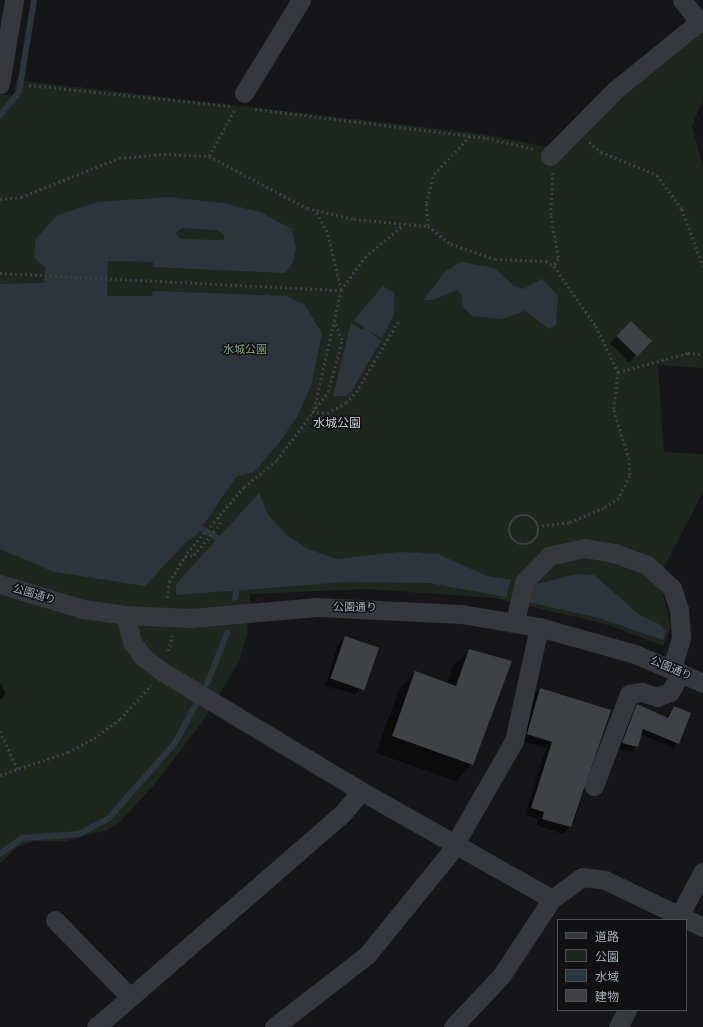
<!DOCTYPE html>
<html>
<head>
<meta charset="utf-8">
<style>
  body { margin:0 }
  #map { position:relative; width:703px; height:1027px; overflow:hidden; background:#161618; font-family:"Fira Sans","Noto Sans JP",sans-serif }
  div>[style] { position:absolute }
  [style*='--x'] { left:calc(var(--x)*1px); top:calc(var(--y)*1px); width:calc(var(--w)*1px); rotate:calc(var(--a)*1deg) }
  .green>* { inset:0; background:#1e261f }
  .water>* { inset:0; background:#2c353c }
  .shadow>* { inset:0; background:#0007; transform-origin:0 0 }
  .stream>* { height:6px; margin:-3px; padding:0 3px; transform-origin:3px; border-radius:3px; background:#2c353c }
  .building>* { inset:0; background:#404145; transform-origin:0 0 }
  .path>* { height:2.5px; margin-top:-1.25px; transform-origin:0; background:repeating-linear-gradient(90deg,#3d3f44 0 2px,transparent 0 5px) }
  .path>.ring { margin:-1.25px; padding:0; box-sizing:content-box; background:none; border:2.5px solid #3d3f44; border-radius:50% }
  .minor>* { height:19px; margin:-9.5px; padding:0 9.5px; transform-origin:9.5px; border-radius:9.5px; background:#37383d }
  span { translate:-50% -50%; white-space:nowrap; text-align:center; line-height:1.15; -webkit-text-stroke:3px #111113; paint-order:stroke }
  .park-label { font-size:11px; color:#7fa381 }
  .street-label { font-size:11px; color:#a8adb8 }
  .neighbourhood-label { font-size:12px; color:#c9ccd4 }
  .legend { position:absolute; left:557px; top:919px; width:130px; height:92px; box-sizing:border-box; background:#111113; border:1px solid #4d4f55; margin:0; padding:5px 7px; list-style:none; font-size:12px; color:#a8adb8 }
  .legend li { display:flex; align-items:center; gap:8px; height:20px }
  .legend b { width:20px; border:1px solid #4d4f55 }
</style>
</head>
<body>
<div id="map">
  <div class="green">
    <i style="clip-path:polygon(703px 30px,703px 99px,692px 126px,703px 168px,703px 368px,658px 365px,664px 452px,703px 454px,703px 492px,655px 585px,663px 594px,671px 627px,663px 646px,609px 625px,495px 598px,367px 589px,250px 594px,247px 635px,239px 662px,203px 721px,153px 786px,120px 822px,107px 830px,66px 841px,34px 841px,18px 847px,0 863px,0 94px,14px 96px,16px 80px,482px 134px,562px 150px,597px 115px)"></i>
  </div>
  <div class="water">
    <i style="clip-path:polygon(evenodd,168px 197px,223px 203px,260px 212px,292px 229px,296px 248px,293px 263px,285px 273px,153px 267px,153px 262px,108px 261px,107px 296px,152px 296px,153px 291px,286px 296px,304px 304px,322px 333px,312px 383px,297px 417px,278px 444px,254px 472px,237px 476px,195px 537px,187px 541px,145px 586px,54px 572px,0 549px,0 284px,44px 283px,45px 267px,34px 258px,35px 240px,57px 215px,98px 202px,168px 197px,182px 228px,217px 230px,224px 235px,224px 240px,181px 239px,175px 233px,182px 228px)"></i>
    <i style="clip-path:polygon(461px 262px,494px 268px,513px 285px,523px 289px,542px 279px,558px 296px,556px 325px,549px 329px,525px 311px,502px 319px,472px 316px,462px 306px,462px 295px,457px 290px,433px 300px,423px 300px,446px 271px)"></i>
    <i style="clip-path:polygon(383px 286px,394px 293px,394px 314px,389px 325px,382px 338px,367px 330px,381px 341px,351px 392px,345px 396px,333px 396px,351px 323px,362px 330px,364px 327px,354px 320px)"></i>
    <i style="clip-path:polygon(259px 493px,269px 516px,287px 535px,308px 549px,337px 559px,399px 552px,438px 554px,487px 576px,511px 580px,506px 597px,429px 583px,346px 582px,176px 595px,176px 584px)"></i>
    <i style="clip-path:polygon(577px 574px,594px 575px,641px 616px,659px 624px,666px 631px,663px 640px,599px 618px,528px 602px,533px 585px)"></i>
  </div>
  <div class="shadow">
    <i style="left:631px;top:322px;width:27px;height:30px;rotate:45deg"></i>
    <i style="clip-path:polygon(345px 637px,362px 687px,355px 694px,325px 686px,338px 644px)"></i>
    <i style="clip-path:polygon(470px 650px,472px 764px,456px 781px,376px 753px,399px 689px,416px 672px,447px 684px,453px 666px)"></i>
    <i style="clip-path:polygon(0 683px,6px 694px,0 700px)"></i>
    <i style="clip-path:polygon(540px 689px,583px 782px,584px 791px,575px 821px,563px 834px,536px 825px,538px 819px,525px 815px,546px 748px,521px 741px,533px 695px)"></i>
    <i style="clip-path:polygon(637px 705px,666px 718px,674px 707px,690px 714px,674px 748px,640px 734px,632px 752px,618px 748px)"></i>
  </div>
  <div class="stream">
    <i style="--x:0;--y:115;--w:30;--a:-50"></i>
    <i style="--x:19;--y:92;--w:93;--a:-80.7"></i>
    <i style="--x:195;--y:524;--w:35;--a:33"></i>
    <i style="--x:235;--y:598;--w:15;--a:-79"></i>
    <i style="--x:207;--y:684;--w:55;--a:-68.6"></i>
    <i style="--x:0;--y:854;--w:27;--a:-36"></i>
    <i style="--x:22;--y:838;--w:57;--a:-4"></i>
    <i style="--x:79;--y:834;--w:34;--a:-28"></i>
    <i style="--x:109;--y:818;--w:100;--a:-48.7"></i>
    <i style="--x:175;--y:743;--w:44;--a:-61.7"></i>
  </div>
  <div class="building">
    <i style="left:631px;top:321px;width:29px;height:21px;rotate:44deg"></i>
    <i style="left:345px;top:636px;width:36px;height:45px;rotate:19deg"></i>
    <i style="clip-path:polygon(469px 649px,512px 661px,473px 765px,392px 736px,415px 671px,456px 686px)"></i>
    <i style="clip-path:polygon(540px 688px,611px 710px,571px 827px,542px 819px,544px 812px,531px 808px,552px 742px,527px 734px)"></i>
    <i style="clip-path:polygon(637px 704px,668px 718px,674px 706px,691px 713px,679px 744px,643px 729px,638px 747px,622px 743px)"></i>
  </div>
  <div class="path">
    <i style="--x:29;--y:85;--w:202;--a:6"></i>
    <i style="--x:255;--y:109;--w:234;--a:7.1"></i>
    <i style="--x:487;--y:138;--w:47;--a:13.4"></i>
    <i style="--x:589;--y:142;--w:16;--a:40"></i>
    <i style="--x:601;--y:152;--w:61;--a:22.3"></i>
    <i style="--x:657;--y:175;--w:42;--a:53.7"></i>
    <i style="--x:682;--y:209;--w:61;--a:69.8"></i>
    <i style="--x:209;--y:156;--w:54;--a:-61"></i>
    <i style="--x:553;--y:173;--w:43;--a:92.7"></i>
    <i style="--x:551;--y:216;--w:44;--a:79.5"></i>
    <i style="--x:559;--y:259;--w:9;--a:126"></i>
    <i style="--x:0;--y:199;--w:21;--a:-5"></i>
    <i style="--x:21;--y:197;--w:105;--a:-21.7"></i>
    <i style="--x:119;--y:158;--w:45;--a:-5.1"></i>
    <i style="--x:164;--y:154;--w:45;--a:2.5"></i>
    <i style="--x:209;--y:156;--w:111;--a:28"></i>
    <i style="--x:307;--y:208;--w:48;--a:13.2"></i>
    <i style="--x:354;--y:219;--w:74;--a:5.4"></i>
    <i style="--x:428;--y:226;--w:29;--a:38"></i>
    <i style="--x:451;--y:244;--w:46;--a:18.8"></i>
    <i style="--x:495;--y:259;--w:51;--a:2.2"></i>
    <i style="--x:546;--y:261;--w:9;--a:32"></i>
    <i style="--x:554;--y:266;--w:73;--a:55"></i>
    <i style="--x:596;--y:326;--w:51;--a:64.4"></i>
    <i style="--x:618;--y:372;--w:38;--a:96"></i>
    <i style="--x:614;--y:410;--w:50;--a:72.6"></i>
    <i style="--x:629;--y:458;--w:18;--a:87"></i>
    <i style="--x:630;--y:476;--w:25;--a:117"></i>
    <i style="--x:619;--y:498;--w:18;--a:146"></i>
    <i style="--x:604;--y:508;--w:38;--a:157"></i>
    <i style="--x:569;--y:523;--w:30;--a:174"></i>
    <i style="--x:428;--y:226;--w:23;--a:-95"></i>
    <i style="--x:426;--y:203;--w:30;--a:-75"></i>
    <i style="--x:434;--y:174;--w:52;--a:-46.5"></i>
    <i style="--x:0;--y:273;--w:341;--a:2.9"></i>
    <i style="--x:341;--y:290;--w:60;--a:-103.6"></i>
    <i style="--x:327;--y:232;--w:26;--a:-119"></i>
    <i style="--x:618;--y:372;--w:73;--a:-15.2"></i>
    <i style="--x:688;--y:353;--w:15;--a:4"></i>
    <i style="--x:314;--y:409;--w:122;--a:-77.2"></i>
    <i style="--x:341;--y:290;--w:41;--a:-54"></i>
    <i style="--x:365;--y:257;--w:51;--a:-40.2"></i>
    <i style="--x:312;--y:412;--w:15;--a:4"></i>
    <i style="--x:327;--y:413;--w:21;--a:-28"></i>
    <i style="--x:346;--y:403;--w:15;--a:-48"></i>
    <i style="--x:356;--y:392;--w:84;--a:-59.2"></i>
    <i class="ring" style="left:509px;top:515px;width:27.5px;height:27.5px"></i>
    <i style="--x:185;--y:557;--w:9;--a:-13"></i>
    <i style="--x:194;--y:555;--w:40;--a:-50"></i>
    <i style="--x:220;--y:524;--w:8;--a:-104"></i>
    <i style="--x:167;--y:598;--w:16;--a:-83"></i>
    <i style="--x:169;--y:582;--w:34;--a:-58"></i>
    <i style="--x:187;--y:553;--w:87;--a:-49.2"></i>
    <i style="--x:244;--y:487;--w:43;--a:-39.3"></i>
    <i style="--x:277;--y:460;--w:85;--a:-53.1"></i>
    <i style="--x:328;--y:392;--w:54;--a:-74.9"></i>
    <i style="--x:342;--y:340;--w:20;--a:-114"></i>
    <i style="--x:168;--y:651;--w:16;--a:-75"></i>
    <i style="--x:0;--y:731;--w:43;--a:65.2"></i>
    <i style="--x:0;--y:775;--w:72;--a:-18.7"></i>
    <i style="--x:68;--y:752;--w:30;--a:-28"></i>
    <i style="--x:94;--y:738;--w:32;--a:-36"></i>
    <i style="--x:120;--y:719;--w:46;--a:-47.6"></i>
  </div>
  <div class="minor">
    <i style="--x:682;--y:0;--w:28;--a:52"></i>
    <i style="--x:699;--y:22;--w:4;--a:-27"></i>
    <i style="--x:0;--y:84;--w:85;--a:-80.5"></i>
    <i style="--x:244;--y:93;--w:109;--a:-58.5"></i>
    <i style="--x:550;--y:156;--w:91;--a:-45.4"></i>
    <i style="--x:614;--y:91;--w:109;--a:-39.1"></i>
    <i style="--x:0;--y:584;--w:87;--a:16.8"></i>
    <i style="--x:83;--y:609;--w:42;--a:8.1"></i>
    <i style="--x:125;--y:615;--w:66;--a:2.6"></i>
    <i style="--x:191;--y:618;--w:126;--a:-5"></i>
    <i style="--x:317;--y:607;--w:144;--a:2.8"></i>
    <i style="--x:461;--y:614;--w:79;--a:9.5"></i>
    <i style="--x:539;--y:627;--w:100;--a:15.7"></i>
    <i style="--x:635;--y:654;--w:74;--a:23.1"></i>
    <i style="--x:125;--y:615;--w:28;--a:75"></i>
    <i style="--x:132;--y:642;--w:19;--a:54"></i>
    <i style="--x:143;--y:657;--w:25;--a:37"></i>
    <i style="--x:163;--y:672;--w:231;--a:31"></i>
    <i style="--x:361;--y:791;--w:219;--a:29.5"></i>
    <i style="--x:515;--y:622;--w:41;--a:-77.3"></i>
    <i style="--x:524;--y:582;--w:36;--a:-46"></i>
    <i style="--x:549;--y:556;--w:37;--a:-13"></i>
    <i style="--x:585;--y:548;--w:29;--a:10"></i>
    <i style="--x:614;--y:553;--w:35;--a:20"></i>
    <i style="--x:647;--y:565;--w:34;--a:43"></i>
    <i style="--x:672;--y:588;--w:22;--a:72"></i>
    <i style="--x:679;--y:609;--w:29;--a:86"></i>
    <i style="--x:681;--y:638;--w:31;--a:107"></i>
    <i style="--x:594;--y:786;--w:98;--a:-69.2"></i>
    <i style="--x:629;--y:694;--w:13;--a:-9"></i>
    <i style="--x:642;--y:692;--w:16;--a:18"></i>
    <i style="--x:657;--y:697;--w:14;--a:-21"></i>
    <i style="--x:670;--y:692;--w:22;--a:-60"></i>
    <i style="--x:55;--y:920;--w:107;--a:45.8"></i>
    <i style="--x:677;--y:920;--w:55;--a:-62"></i>
    <i style="--x:96;--y:1027;--w:325;--a:-40.9"></i>
    <i style="--x:342;--y:814;--w:30;--a:-50"></i>
    <i style="--x:274;--y:1027;--w:118;--a:-37.7"></i>
    <i style="--x:367;--y:955;--w:130;--a:-50.9"></i>
    <i style="--x:449;--y:854;--w:130;--a:-60.1"></i>
    <i style="--x:514;--y:741;--w:117;--a:-77.6"></i>
    <i style="--x:453;--y:1027;--w:70;--a:-46.7"></i>
    <i style="--x:501;--y:976;--w:92;--a:-56.5"></i>
    <i style="--x:552;--y:899;--w:37;--a:-36"></i>
    <i style="--x:582;--y:877;--w:23;--a:7"></i>
    <i style="--x:605;--y:880;--w:109;--a:25.6"></i>
    <i style="--x:618;--y:1027;--w:19;--a:-62"></i>
  </div>
  <div class="park-label">
    <span style="left:245px;top:350px">水城公園</span>
  </div>
  <div class="street-label">
    <span style="left:34px;top:595px;rotate:17deg">公園通り</span>
    <span style="left:355px;top:608px;rotate:1deg">公園通り</span>
    <span style="left:671px;top:669px;rotate:23deg">公園通り</span>
  </div>
  <div class="neighbourhood-label">
    <span style="left:337px;top:424px">水城公園</span>
  </div>
  <ul class="legend">
  <li><b style="height:5px;background:#37383d"></b>道路</li>
  <li><b style="height:11px;background:#1e261f"></b>公園</li>
  <li><b style="height:11px;background:#2c353c"></b>水域</li>
  <li><b style="height:11px;background:#404145"></b>建物</li>
  </ul>
</div>
</body>
</html>
